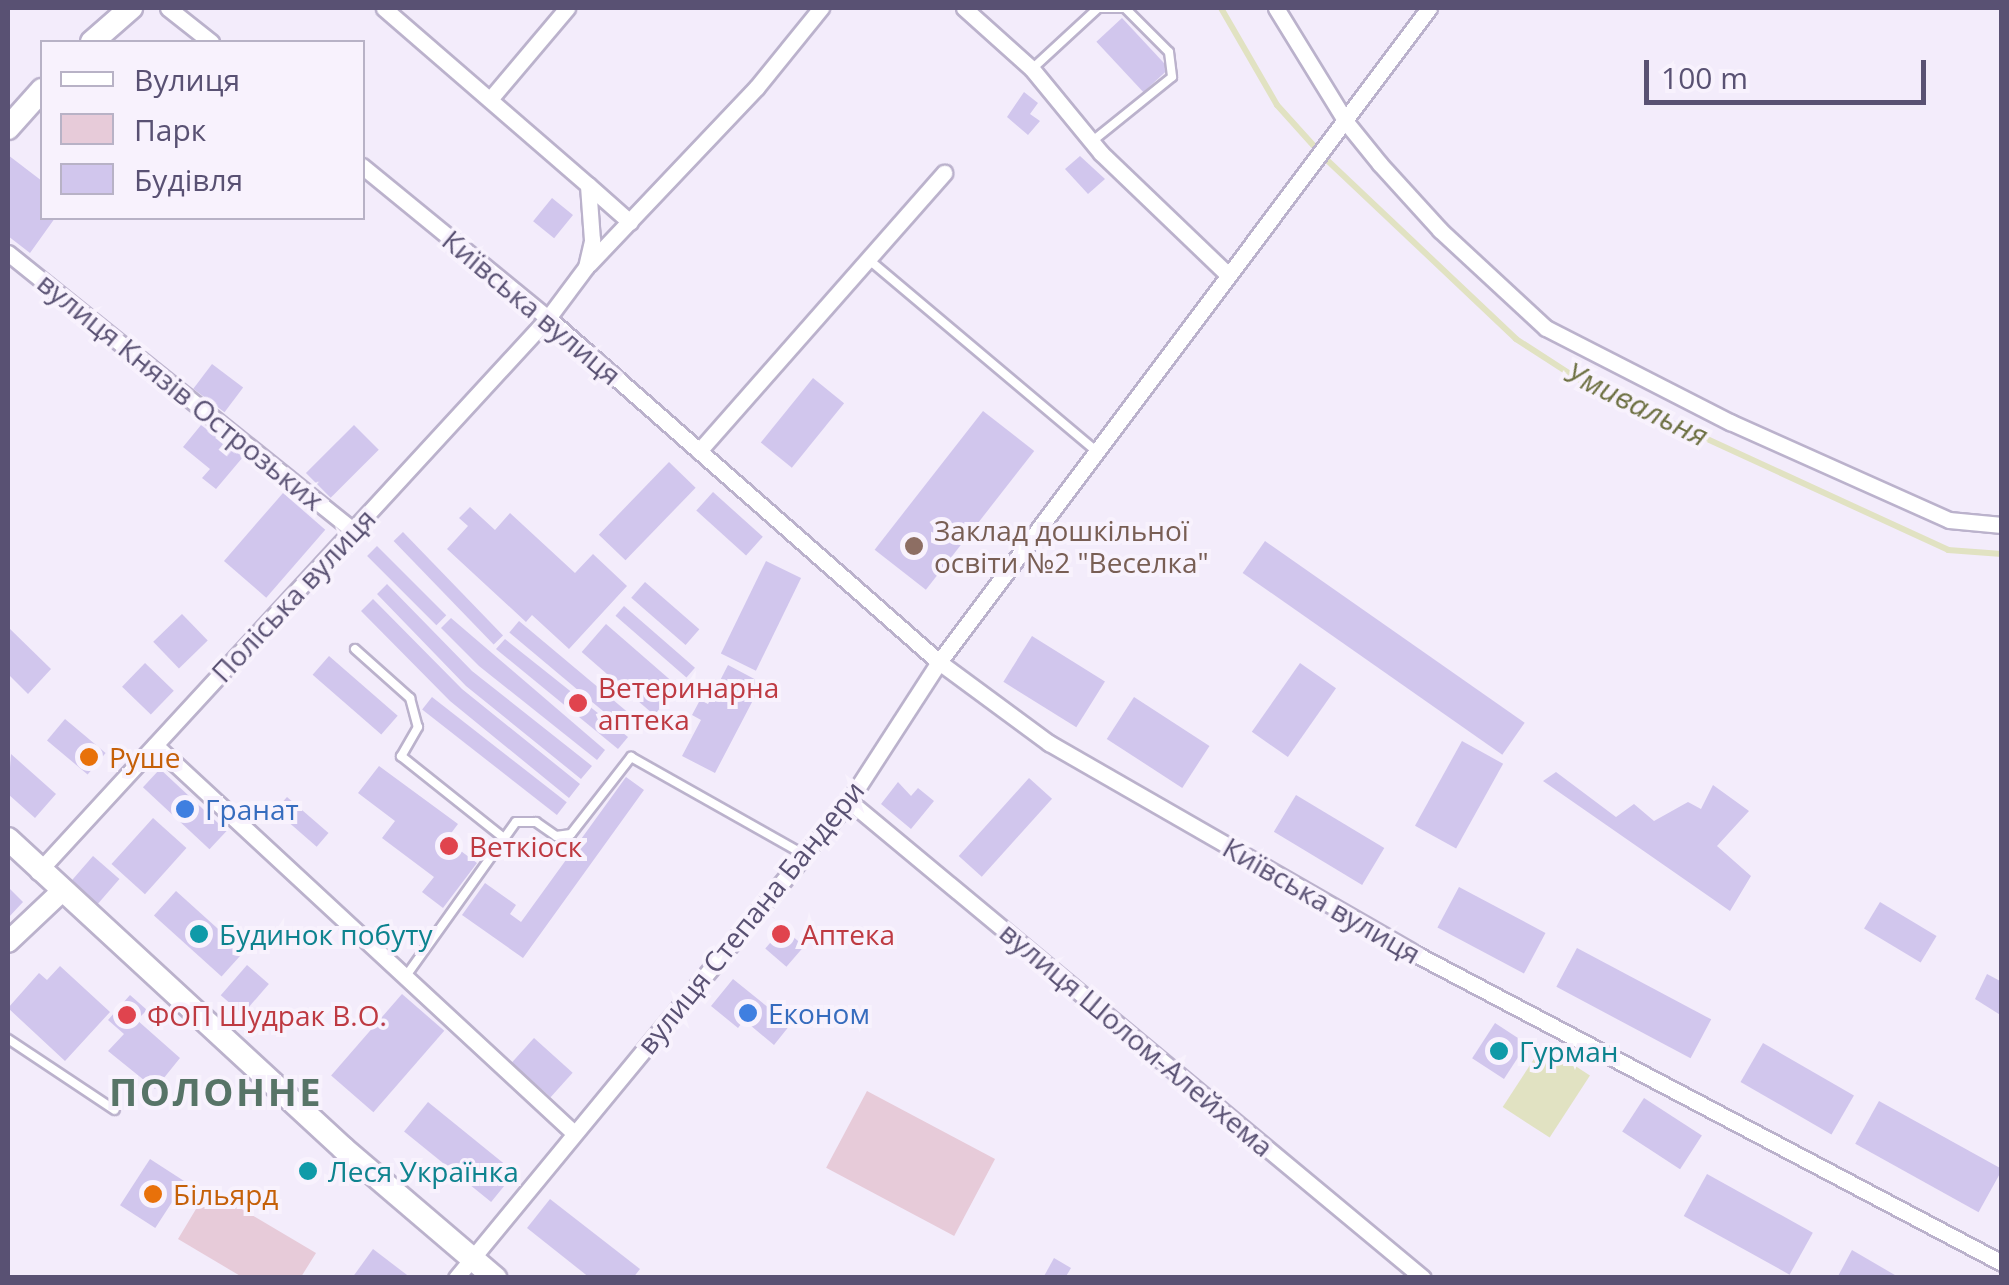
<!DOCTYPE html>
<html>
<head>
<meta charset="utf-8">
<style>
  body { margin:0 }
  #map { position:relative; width:2009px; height:1285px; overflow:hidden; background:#f3ecfb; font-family:"Open Sans",sans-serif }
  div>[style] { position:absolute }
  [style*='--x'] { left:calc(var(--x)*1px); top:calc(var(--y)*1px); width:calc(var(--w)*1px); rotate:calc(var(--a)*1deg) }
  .green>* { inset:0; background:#e7cbd9; transform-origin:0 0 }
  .water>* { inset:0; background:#e1e2c2; transform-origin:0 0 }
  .stream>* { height:6px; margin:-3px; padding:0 3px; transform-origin:3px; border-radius:3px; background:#e1e2c2 }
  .building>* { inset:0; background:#d1c6ed; transform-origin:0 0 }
  .roads { filter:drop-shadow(2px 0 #bbb2cc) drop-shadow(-2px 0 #bbb2cc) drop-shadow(0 2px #bbb2cc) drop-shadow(0 -2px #bbb2cc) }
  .service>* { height:8px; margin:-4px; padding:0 4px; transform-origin:4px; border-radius:4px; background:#fff }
  .minor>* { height:15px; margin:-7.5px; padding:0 7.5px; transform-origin:7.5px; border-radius:7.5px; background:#fff }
  .tertiary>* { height:20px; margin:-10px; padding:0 10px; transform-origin:10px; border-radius:10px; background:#fff }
  .secondary>* { height:22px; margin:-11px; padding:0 11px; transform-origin:11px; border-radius:11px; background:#fff }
  .dots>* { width:28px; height:28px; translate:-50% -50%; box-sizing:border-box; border:5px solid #f8f2fd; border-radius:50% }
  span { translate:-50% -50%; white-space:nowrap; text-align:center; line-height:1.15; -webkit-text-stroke:8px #f8f2fd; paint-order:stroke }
  .street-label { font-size:28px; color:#595173 }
  .education-label { font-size:28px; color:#785e54 }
  .left { translate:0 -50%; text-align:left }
  .health-label { font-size:28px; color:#be3a42 }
  .food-label { font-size:28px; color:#c56008 }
  .shop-label { font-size:28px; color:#366cbe }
  .culture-label { font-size:28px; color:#0d838f }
  .water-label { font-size:30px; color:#6d7042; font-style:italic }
  .district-label { font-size:38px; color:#577467; font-weight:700; letter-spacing:2.5px }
  .frame { position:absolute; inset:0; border:10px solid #595173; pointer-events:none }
  .legend { position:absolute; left:40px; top:40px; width:325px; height:180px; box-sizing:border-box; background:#f8f2fd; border:2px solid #b8b2c6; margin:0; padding:12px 18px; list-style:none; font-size:30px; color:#595173 }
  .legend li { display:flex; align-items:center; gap:20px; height:50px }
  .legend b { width:50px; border:2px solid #b8b2c6 }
  .scale { position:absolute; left:1644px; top:60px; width:282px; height:45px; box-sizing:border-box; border:5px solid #595173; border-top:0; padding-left:12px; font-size:30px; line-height:35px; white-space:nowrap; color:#595173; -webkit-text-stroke:8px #f8f2fd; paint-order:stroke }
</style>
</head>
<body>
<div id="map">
  <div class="green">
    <i style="left:867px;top:1091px;width:145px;height:87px;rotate:28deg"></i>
    <i style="clip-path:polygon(208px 1189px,316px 1253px,301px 1277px,242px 1277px,178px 1239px)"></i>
  </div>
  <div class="water">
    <i style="left:1543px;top:1045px;width:56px;height:74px;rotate:33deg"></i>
  </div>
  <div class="stream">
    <i style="--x:1221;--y:8;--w:112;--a:60"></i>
    <i style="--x:1277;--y:105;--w:54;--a:48"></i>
    <i style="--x:1328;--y:161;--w:259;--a:43.4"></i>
    <i style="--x:1516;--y:339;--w:77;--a:32.9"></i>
    <i style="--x:1581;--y:381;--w:404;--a:24.7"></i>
    <i style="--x:1948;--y:550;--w:54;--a:4.2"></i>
  </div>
  <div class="building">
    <i style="left:1122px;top:18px;width:69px;height:35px;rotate:47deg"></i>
    <i style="clip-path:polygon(1024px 92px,1038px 103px,1030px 114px,1040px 121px,1028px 135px,1007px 117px)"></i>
    <i style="clip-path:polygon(8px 155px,42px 181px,42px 218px,55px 218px,30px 253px,8px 236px)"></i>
    <i style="clip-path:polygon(1080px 156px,1105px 179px,1088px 194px,1065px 169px)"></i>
    <i style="left:552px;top:198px;width:27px;height:30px;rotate:39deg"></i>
    <i style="left:212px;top:364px;width:39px;height:31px;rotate:37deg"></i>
    <i style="left:813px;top:378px;width:40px;height:83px;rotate:39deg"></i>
    <i style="left:983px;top:411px;width:65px;height:176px;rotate:38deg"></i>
    <i style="clip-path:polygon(201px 425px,243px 457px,216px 489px,202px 478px,210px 469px,183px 447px)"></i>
    <i style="left:354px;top:425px;width:35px;height:68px;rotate:45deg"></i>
    <i style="left:669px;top:462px;width:37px;height:101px;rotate:44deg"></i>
    <i style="left:713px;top:492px;width:67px;height:25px;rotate:42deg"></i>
    <i style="left:283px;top:493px;width:56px;height:90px;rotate:41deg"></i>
    <i style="clip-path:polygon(470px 507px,495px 530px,510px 513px,575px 573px,593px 554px,627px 586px,569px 649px,532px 615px,526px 622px,447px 549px,468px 526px,459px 518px)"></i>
    <i style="left:403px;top:532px;width:144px;height:13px;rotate:46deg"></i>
    <i style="left:1265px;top:541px;width:317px;height:39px;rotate:35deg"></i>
    <i style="left:377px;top:546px;width:98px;height:14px;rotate:45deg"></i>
    <i style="left:766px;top:561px;width:39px;height:103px;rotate:26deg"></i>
    <i style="left:645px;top:582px;width:72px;height:21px;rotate:41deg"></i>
    <i style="clip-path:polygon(387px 584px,472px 671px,592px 766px,581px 779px,466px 686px,377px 594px)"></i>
    <i style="clip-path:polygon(373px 599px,462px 689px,580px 784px,569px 798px,450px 701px,361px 611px)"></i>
    <i style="left:624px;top:606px;width:94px;height:13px;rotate:41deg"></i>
    <i style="left:182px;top:614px;width:37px;height:40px;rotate:46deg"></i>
    <i style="clip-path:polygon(451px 618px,605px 750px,597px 760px,479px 666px,441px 628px)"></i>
    <i style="left:519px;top:621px;width:149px;height:15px;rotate:40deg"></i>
    <i style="left:606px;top:624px;width:96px;height:37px;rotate:41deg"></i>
    <i style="clip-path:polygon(8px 627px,51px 669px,28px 694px,8px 674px)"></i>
    <i style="left:1032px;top:636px;width:86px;height:54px;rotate:32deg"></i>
    <i style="clip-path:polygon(505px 639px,628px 737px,618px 749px,496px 649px)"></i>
    <i style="left:329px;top:656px;width:91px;height:25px;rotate:41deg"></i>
    <i style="left:145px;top:663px;width:40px;height:33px;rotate:44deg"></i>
    <i style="left:1300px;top:663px;width:44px;height:84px;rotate:35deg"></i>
    <i style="clip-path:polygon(728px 665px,762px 683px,715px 773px,682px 756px,701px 720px,692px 715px,700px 700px,708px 704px)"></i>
    <i style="left:432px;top:697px;width:171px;height:16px;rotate:38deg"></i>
    <i style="left:1134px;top:697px;width:90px;height:50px;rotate:33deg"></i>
    <i style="left:65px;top:719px;width:53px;height:28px;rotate:40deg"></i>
    <i style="left:1462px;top:741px;width:47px;height:97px;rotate:29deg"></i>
    <i style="clip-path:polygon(11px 754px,56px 794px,35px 818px,8px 794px)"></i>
    <i style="clip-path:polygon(379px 766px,458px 824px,446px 840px,477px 863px,443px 908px,422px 892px,434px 877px,382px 838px,395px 821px,358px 793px)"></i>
    <i style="left:160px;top:769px;width:91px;height:25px;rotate:43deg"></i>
    <i style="clip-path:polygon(1556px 772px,1616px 817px,1634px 804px,1654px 821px,1688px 802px,1701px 809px,1713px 785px,1749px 811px,1717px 846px,1751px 876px,1730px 911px,1543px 781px)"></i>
    <i style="clip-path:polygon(626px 777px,644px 790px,523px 958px,462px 915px,485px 883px,516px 905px,510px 914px,521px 922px)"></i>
    <i style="left:1029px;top:778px;width:31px;height:105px;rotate:42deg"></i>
    <i style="clip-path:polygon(898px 782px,911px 796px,918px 788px,934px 801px,911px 829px,881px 804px)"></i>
    <i style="left:1296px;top:795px;width:103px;height:43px;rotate:31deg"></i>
    <i style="left:287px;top:797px;width:55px;height:18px;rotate:41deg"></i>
    <i style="left:153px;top:818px;width:45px;height:62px;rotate:42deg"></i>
    <i style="left:93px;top:856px;width:35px;height:44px;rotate:41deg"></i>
    <i style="clip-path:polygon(8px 887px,23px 902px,8px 918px)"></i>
    <i style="left:1459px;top:887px;width:98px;height:46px;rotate:28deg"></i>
    <i style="left:176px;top:891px;width:91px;height:33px;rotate:42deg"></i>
    <i style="left:1880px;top:902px;width:66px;height:31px;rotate:31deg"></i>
    <i style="left:783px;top:928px;width:28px;height:27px;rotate:41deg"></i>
    <i style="left:1577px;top:948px;width:152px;height:44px;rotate:28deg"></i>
    <i style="left:247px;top:965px;width:29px;height:40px;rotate:41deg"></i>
    <i style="clip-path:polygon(60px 966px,110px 1012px,65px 1061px,8px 1008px,39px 973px,47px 980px)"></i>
    <i style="clip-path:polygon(1987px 974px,2002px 982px,2002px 1016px,1975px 999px)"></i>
    <i style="clip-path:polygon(733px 979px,790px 1025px,774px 1045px,744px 1020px,738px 1028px,711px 1006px)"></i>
    <i style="left:402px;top:994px;width:56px;height:108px;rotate:41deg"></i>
    <i style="clip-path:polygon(130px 995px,147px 1010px,137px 1020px,180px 1058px,155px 1089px,108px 1051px,124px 1034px,108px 1020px)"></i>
    <i style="left:1495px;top:1023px;width:38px;height:42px;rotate:33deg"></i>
    <i style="left:534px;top:1038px;width:52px;height:33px;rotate:42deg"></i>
    <i style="left:1763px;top:1043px;width:105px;height:45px;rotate:30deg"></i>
    <i style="left:1644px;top:1098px;width:69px;height:40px;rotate:33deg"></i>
    <i style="left:1879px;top:1101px;width:141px;height:49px;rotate:29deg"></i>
    <i style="left:428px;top:1102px;width:112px;height:38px;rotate:39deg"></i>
    <i style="left:150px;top:1159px;width:42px;height:55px;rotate:33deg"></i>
    <i style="left:1707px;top:1174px;width:121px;height:48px;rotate:29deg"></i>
    <i style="clip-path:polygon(550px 1199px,640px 1269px,633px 1278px,590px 1278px,527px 1228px)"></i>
    <i style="clip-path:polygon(373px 1249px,411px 1278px,352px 1278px)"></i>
    <i style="clip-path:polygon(1852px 1250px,1900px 1278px,1837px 1278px)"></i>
    <i style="clip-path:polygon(1054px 1258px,1071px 1268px,1065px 1278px,1043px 1278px)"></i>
  </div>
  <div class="roads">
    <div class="service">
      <i style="--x:1032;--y:69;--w:90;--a:-42.7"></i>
      <i style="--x:1098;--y:8;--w:27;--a:0"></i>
      <i style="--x:1125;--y:8;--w:62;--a:45"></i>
      <i style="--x:1169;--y:52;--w:25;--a:83"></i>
      <i style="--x:1172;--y:77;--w:99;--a:141.2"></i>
      <i style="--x:868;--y:259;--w:299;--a:40.1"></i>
      <i style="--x:355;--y:649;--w:74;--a:41.7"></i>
      <i style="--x:410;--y:698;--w:30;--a:75"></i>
      <i style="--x:418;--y:727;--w:34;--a:120"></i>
      <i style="--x:401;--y:756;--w:133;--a:38.6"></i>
      <i style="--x:406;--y:976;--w:189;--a:-54.5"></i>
      <i style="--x:516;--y:822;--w:20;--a:0"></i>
      <i style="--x:536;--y:822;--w:24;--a:35"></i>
      <i style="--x:556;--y:836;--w:15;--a:-8"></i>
      <i style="--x:571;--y:834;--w:98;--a:-52.1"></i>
      <i style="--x:631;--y:757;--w:197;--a:29.4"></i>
      <i style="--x:8;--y:1039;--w:128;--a:33.6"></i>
    </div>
    <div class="minor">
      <i style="--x:168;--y:8;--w:55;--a:38.3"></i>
      <i style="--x:964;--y:8;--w:91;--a:41.9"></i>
      <i style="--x:1032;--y:69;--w:109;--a:50.6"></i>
      <i style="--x:1101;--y:153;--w:172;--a:43.8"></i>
      <i style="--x:1276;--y:8;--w:134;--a:58.4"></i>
      <i style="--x:1346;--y:122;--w:54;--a:51"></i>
      <i style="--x:1380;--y:164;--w:89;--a:47.7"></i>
      <i style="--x:1440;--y:230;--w:144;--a:42.8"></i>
      <i style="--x:1546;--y:328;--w:207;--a:27.1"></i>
      <i style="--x:1730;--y:422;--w:240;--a:24.1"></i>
      <i style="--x:1949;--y:520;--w:53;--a:5.4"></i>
      <i style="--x:491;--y:98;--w:118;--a:-49.8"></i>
      <i style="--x:362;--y:166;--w:240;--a:39.3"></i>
      <i style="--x:548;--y:318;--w:521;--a:41.34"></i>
      <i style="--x:939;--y:662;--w:137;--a:36.4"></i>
      <i style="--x:1049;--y:743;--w:417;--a:29.9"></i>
      <i style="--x:1410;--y:951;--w:669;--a:27.79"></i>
      <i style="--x:588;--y:185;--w:56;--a:41.4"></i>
      <i style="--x:8;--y:253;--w:442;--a:38.8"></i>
      <i style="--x:589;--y:264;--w:244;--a:-46.5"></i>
      <i style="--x:757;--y:87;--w:102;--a:-51"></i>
      <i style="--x:699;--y:451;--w:371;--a:-48.6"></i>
      <i style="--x:155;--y:745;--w:571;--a:42.8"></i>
      <i style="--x:849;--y:801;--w:746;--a:39.73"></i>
      <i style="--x:38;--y:872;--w:753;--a:-47.37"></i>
      <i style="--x:548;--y:318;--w:64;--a:-53.3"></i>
      <i style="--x:586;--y:267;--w:28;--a:-77"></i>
      <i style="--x:592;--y:240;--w:55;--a:-94.2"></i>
      <i style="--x:588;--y:185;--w:270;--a:-139.1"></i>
      <i style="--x:456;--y:1278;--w:618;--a:-50.51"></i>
      <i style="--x:849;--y:801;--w:166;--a:-57.1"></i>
      <i style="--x:939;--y:662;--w:817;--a:-53.16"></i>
    </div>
    <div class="tertiary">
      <i style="--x:8;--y:942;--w:71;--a:-43.3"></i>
    </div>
    <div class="secondary">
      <i style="--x:92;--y:42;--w:52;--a:-41.1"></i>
      <i style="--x:8;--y:128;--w:51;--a:-48.2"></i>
      <i style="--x:8;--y:839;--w:457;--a:42.7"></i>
      <i style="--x:344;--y:1149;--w:199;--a:40.5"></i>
    </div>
  </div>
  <div class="dots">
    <i style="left:914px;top:546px;background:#8d6e63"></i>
    <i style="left:578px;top:703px;background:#e0444e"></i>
    <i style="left:89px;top:757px;background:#e8710a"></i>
    <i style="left:185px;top:809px;background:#3f7fe0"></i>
    <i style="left:449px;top:846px;background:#e0444e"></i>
    <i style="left:199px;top:934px;background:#0f9aa8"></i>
    <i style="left:781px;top:934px;background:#e0444e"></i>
    <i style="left:748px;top:1013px;background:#3f7fe0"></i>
    <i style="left:127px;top:1015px;background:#e0444e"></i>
    <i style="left:1499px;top:1051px;background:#0f9aa8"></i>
    <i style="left:308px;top:1171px;background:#0f9aa8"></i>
    <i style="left:153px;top:1194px;background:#e8710a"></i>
  </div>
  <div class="street-label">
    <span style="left:532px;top:307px;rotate:40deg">Київська вулиця</span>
    <span style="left:181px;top:391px;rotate:39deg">вулиця Князів Острозьких</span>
    <span style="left:293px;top:595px;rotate:-47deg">Поліська вулиця</span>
    <span style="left:1322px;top:900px;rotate:30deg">Київська вулиця</span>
    <span style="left:750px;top:917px;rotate:-51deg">вулиця Степана Бандери</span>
    <span style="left:1137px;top:1039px;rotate:40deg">вулиця Шолом-Алейхема</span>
  </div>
  <div class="education-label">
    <span class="left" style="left:934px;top:546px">Заклад дошкільної<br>освіти №2 "Веселка"</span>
  </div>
  <div class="health-label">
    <span class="left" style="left:598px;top:703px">Ветеринарна<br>аптека</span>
    <span class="left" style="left:469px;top:846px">Веткіоск</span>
    <span class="left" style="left:801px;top:934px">Аптека</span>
    <span class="left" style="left:147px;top:1015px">ФОП Шудрак В.О.</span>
  </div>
  <div class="food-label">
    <span class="left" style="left:109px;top:757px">Руше</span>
    <span class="left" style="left:173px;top:1194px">Більярд</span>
  </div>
  <div class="shop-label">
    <span class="left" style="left:205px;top:809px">Гранат</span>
    <span class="left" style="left:768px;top:1013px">Економ</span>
  </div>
  <div class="culture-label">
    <span class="left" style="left:219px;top:934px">Будинок побуту</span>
    <span class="left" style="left:1519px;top:1051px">Гурман</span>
    <span class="left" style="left:328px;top:1171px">Леся Українка</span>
  </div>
  <div class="water-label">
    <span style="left:1637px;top:404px;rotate:26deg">Умивальня</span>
  </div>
  <div class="district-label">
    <span style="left:216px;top:1092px">ПОЛОННЕ</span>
  </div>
  <div class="frame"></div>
  <ul class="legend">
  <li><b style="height:12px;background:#fff"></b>Вулиця</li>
  <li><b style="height:28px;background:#e7cbd9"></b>Парк</li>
  <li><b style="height:28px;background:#d1c6ed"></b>Будівля</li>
  </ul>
  <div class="scale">100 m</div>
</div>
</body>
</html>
